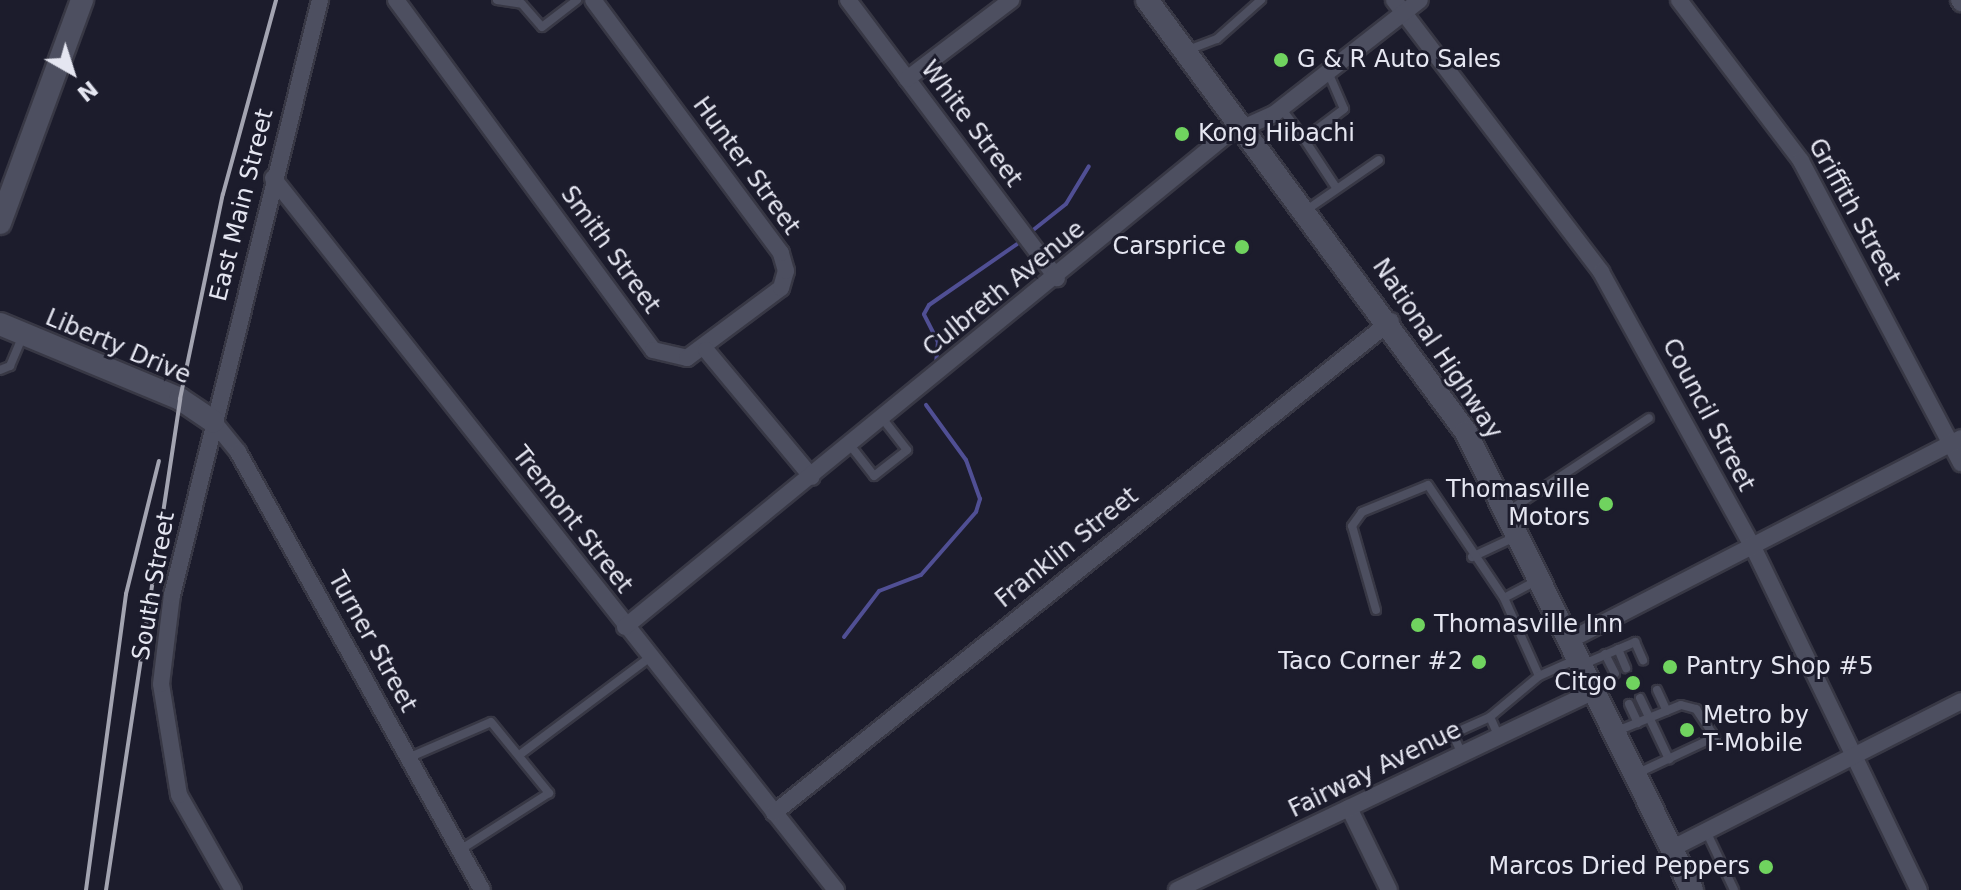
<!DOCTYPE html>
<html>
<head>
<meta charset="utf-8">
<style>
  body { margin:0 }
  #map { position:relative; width:1961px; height:890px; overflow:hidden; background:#1c1c2c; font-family:"DejaVu Sans",sans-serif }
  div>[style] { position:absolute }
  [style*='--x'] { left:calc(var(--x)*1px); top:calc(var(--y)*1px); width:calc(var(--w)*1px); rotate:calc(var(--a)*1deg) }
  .stream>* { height:4px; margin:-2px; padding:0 2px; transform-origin:2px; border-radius:2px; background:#504f94 }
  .roads { filter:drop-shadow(2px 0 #383845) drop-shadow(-2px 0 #383845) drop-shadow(0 2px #383845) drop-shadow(0 -2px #383845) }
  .lane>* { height:8px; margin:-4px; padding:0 4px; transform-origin:4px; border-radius:4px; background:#4d4f60 }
  .street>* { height:16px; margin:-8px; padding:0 8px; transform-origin:8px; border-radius:8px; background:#4d4f60 }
  .secondary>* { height:22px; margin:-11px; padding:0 11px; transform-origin:11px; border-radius:11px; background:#4d4f60 }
  .rail>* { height:4px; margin:-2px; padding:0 2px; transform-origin:2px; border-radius:2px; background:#a3a4b1 }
  .dots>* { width:22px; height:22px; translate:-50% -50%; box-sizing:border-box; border:4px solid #1c1c2c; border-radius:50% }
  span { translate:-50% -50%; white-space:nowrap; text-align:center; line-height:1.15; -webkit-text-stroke:6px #1c1c2c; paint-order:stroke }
  .poi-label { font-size:24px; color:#e5e6f1 }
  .left { translate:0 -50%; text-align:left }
  .right { translate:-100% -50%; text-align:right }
  .street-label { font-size:24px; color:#e5e6f1 }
  .north { position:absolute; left:32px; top:32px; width:80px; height:80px; -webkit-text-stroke:6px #1c1c2c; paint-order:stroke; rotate:141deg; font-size:22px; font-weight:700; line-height:32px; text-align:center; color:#e5e6f1 }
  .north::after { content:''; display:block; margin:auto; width:28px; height:36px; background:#e5e6f1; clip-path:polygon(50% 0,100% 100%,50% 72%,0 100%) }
</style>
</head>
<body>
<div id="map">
  <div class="stream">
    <i style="--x:1032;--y:231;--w:43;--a:-38.5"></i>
    <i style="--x:1066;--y:204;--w:44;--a:-58.8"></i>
    <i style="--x:936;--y:364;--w:22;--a:-85"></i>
    <i style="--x:938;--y:342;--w:31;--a:-117"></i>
    <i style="--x:924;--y:314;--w:10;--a:-61"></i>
    <i style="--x:929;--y:305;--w:107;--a:-34.7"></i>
    <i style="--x:844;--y:637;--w:58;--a:-52.7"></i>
    <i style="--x:879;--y:591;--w:45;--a:-20.9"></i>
    <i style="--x:921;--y:575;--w:84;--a:-48.9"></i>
    <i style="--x:976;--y:512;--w:14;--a:-73"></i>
    <i style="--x:980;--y:499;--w:41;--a:-109.7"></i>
    <i style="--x:966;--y:460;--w:68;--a:-126"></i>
  </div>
  <div class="roads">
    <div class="lane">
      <i style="--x:497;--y:0;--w:25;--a:9"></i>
      <i style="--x:522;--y:4;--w:30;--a:49"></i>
      <i style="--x:542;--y:27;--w:44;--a:-37.6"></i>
      <i style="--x:1188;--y:50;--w:31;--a:-21"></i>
      <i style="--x:1217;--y:39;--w:59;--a:-41.6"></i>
      <i style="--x:1328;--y:72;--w:40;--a:66.6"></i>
      <i style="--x:1344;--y:109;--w:50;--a:143.1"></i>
      <i style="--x:1304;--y:139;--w:56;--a:56.6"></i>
      <i style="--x:1281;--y:108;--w:39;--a:53"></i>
      <i style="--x:1308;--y:209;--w:86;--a:-34.6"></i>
      <i style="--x:0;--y:370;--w:11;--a:-22"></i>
      <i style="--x:10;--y:366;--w:33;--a:-67"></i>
      <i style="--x:850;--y:445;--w:39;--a:52"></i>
      <i style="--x:874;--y:476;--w:42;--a:-38.2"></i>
      <i style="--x:907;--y:450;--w:39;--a:-128"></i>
      <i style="--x:1507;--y:512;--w:170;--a:-33.5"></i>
      <i style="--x:1472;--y:557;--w:50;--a:-25"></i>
      <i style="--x:1538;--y:580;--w:38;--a:152"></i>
      <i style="--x:1504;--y:598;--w:85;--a:65.8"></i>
      <i style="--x:1376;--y:610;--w:87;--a:-105.9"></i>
      <i style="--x:1352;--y:526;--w:17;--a:-54"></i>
      <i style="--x:1362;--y:512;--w:71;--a:-22.2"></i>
      <i style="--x:1428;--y:485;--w:136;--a:56.1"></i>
      <i style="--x:1618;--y:649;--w:21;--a:67"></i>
      <i style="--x:1605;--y:654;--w:22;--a:63"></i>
      <i style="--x:1584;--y:664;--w:56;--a:-23.3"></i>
      <i style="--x:1635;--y:642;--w:20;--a:66"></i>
      <i style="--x:1657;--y:690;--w:23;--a:65"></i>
      <i style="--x:1640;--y:698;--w:68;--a:64.6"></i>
      <i style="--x:1629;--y:704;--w:21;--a:65"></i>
      <i style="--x:1490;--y:717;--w:64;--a:-39.9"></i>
      <i style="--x:1539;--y:676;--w:39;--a:-24"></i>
      <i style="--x:1617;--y:731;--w:69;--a:-22.1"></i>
      <i style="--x:1681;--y:705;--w:16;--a:15"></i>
      <i style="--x:1696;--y:709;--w:34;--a:56"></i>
      <i style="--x:1715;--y:737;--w:87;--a:154.9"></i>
      <i style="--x:522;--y:753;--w:159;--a:-36.8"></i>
      <i style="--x:1462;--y:754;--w:19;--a:-115"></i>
      <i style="--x:1454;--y:737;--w:8;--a:-50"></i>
      <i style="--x:1459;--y:731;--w:34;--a:-24"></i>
      <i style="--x:1490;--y:717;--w:22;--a:66"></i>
      <i style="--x:408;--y:758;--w:90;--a:-23.4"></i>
      <i style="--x:491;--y:722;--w:92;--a:50.8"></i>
      <i style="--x:549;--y:793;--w:106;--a:147.4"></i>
      <i style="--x:1706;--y:831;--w:65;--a:64.6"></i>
    </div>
    <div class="street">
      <i style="--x:396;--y:0;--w:434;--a:53.7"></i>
      <i style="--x:653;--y:350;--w:35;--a:13"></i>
      <i style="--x:687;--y:358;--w:117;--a:-36.7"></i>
      <i style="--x:781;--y:288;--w:18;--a:-74"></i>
      <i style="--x:786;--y:271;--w:19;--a:-106"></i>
      <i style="--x:781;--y:253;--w:315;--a:-126.6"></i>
      <i style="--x:848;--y:0;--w:348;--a:53.1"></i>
      <i style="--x:1394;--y:0;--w:342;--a:52.7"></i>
      <i style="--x:1601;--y:272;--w:314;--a:61.1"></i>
      <i style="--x:1753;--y:547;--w:381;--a:64.2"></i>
      <i style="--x:1679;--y:0;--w:202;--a:52.8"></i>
      <i style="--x:1801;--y:161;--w:342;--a:62.1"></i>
      <i style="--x:1959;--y:0;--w:4;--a:56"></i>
      <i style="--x:907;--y:79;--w:131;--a:-37.2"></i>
      <i style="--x:273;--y:178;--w:908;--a:51.67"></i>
      <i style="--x:706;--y:350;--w:165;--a:50.2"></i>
      <i style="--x:213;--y:421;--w:40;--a:51"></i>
      <i style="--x:238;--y:452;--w:501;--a:60.88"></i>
      <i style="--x:625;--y:627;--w:775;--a:-39.29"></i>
      <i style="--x:1225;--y:136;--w:54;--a:-24.2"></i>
      <i style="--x:1274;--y:114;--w:185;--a:-38"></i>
      <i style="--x:1570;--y:640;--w:440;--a:-27.3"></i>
      <i style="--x:1349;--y:808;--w:91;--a:64"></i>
      <i style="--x:774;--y:813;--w:789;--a:-38.57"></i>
      <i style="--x:1673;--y:848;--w:323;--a:-27"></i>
      <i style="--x:233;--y:890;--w:109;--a:-119.6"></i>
      <i style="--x:179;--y:795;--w:112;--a:-99.2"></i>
      <i style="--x:161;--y:684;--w:90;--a:-83"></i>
      <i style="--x:172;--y:595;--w:613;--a:-76.03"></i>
      <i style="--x:1177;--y:890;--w:461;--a:-25.5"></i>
    </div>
    <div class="secondary">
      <i style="--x:1147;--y:0;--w:537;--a:53.56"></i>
      <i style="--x:1466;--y:432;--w:511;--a:63.74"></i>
      <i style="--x:0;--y:223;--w:238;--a:-69.8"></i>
      <i style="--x:0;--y:324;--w:195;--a:22.6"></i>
      <i style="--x:180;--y:399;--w:40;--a:34"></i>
    </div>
  </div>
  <div class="rail">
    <i style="--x:86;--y:890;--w:299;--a:-82.3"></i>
    <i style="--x:126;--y:594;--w:137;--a:-76.1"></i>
    <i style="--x:106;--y:890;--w:497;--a:-81.4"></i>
    <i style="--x:180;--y:399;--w:209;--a:-78.2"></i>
    <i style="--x:223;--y:194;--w:201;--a:-74.7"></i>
  </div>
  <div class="dots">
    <i style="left:1281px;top:60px;background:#70d35f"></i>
    <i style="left:1182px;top:134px;background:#70d35f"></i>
    <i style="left:1242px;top:247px;background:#70d35f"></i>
    <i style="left:1606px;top:504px;background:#70d35f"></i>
    <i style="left:1418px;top:625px;background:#70d35f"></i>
    <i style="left:1479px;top:662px;background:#70d35f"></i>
    <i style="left:1670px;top:667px;background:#70d35f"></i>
    <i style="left:1633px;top:683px;background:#70d35f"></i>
    <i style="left:1687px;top:730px;background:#70d35f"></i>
    <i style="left:1766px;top:867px;background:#70d35f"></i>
  </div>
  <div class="poi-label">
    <span class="left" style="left:1297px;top:60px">G &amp; R Auto Sales</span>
    <span class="left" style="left:1198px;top:134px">Kong Hibachi</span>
    <span class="right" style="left:1226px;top:247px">Carsprice</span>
    <span class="right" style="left:1590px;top:504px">Thomasville<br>Motors</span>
    <span class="left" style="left:1434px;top:625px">Thomasville Inn</span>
    <span class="right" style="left:1463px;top:662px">Taco Corner #2</span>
    <span class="left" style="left:1686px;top:667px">Pantry Shop #5</span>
    <span class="right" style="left:1617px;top:683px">Citgo</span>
    <span class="left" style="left:1703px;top:730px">Metro by<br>T-Mobile</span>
    <span class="right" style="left:1750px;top:867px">Marcos Dried Peppers</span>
  </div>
  <div class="street-label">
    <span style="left:971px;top:124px;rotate:53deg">White Street</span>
    <span style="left:746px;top:166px;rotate:54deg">Hunter Street</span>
    <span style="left:242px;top:205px;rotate:-76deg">East Main Street</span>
    <span style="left:1854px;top:212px;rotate:61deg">Griffith Street</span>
    <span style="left:610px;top:250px;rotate:54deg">Smith Street</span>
    <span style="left:1004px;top:289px;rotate:-39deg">Culbreth Avenue</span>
    <span style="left:118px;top:347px;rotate:23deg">Liberty Drive</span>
    <span style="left:1437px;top:349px;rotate:56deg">National Highway</span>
    <span style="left:1708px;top:415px;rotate:62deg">Council Street</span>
    <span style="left:572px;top:520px;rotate:52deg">Tremont Street</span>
    <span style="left:1067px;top:548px;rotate:-39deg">Franklin Street</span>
    <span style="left:154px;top:586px;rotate:-80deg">South Street</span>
    <span style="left:372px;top:642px;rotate:61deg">Turner Street</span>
    <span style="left:1375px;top:770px;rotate:-26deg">Fairway Avenue</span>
  </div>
  <div class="north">N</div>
</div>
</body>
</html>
